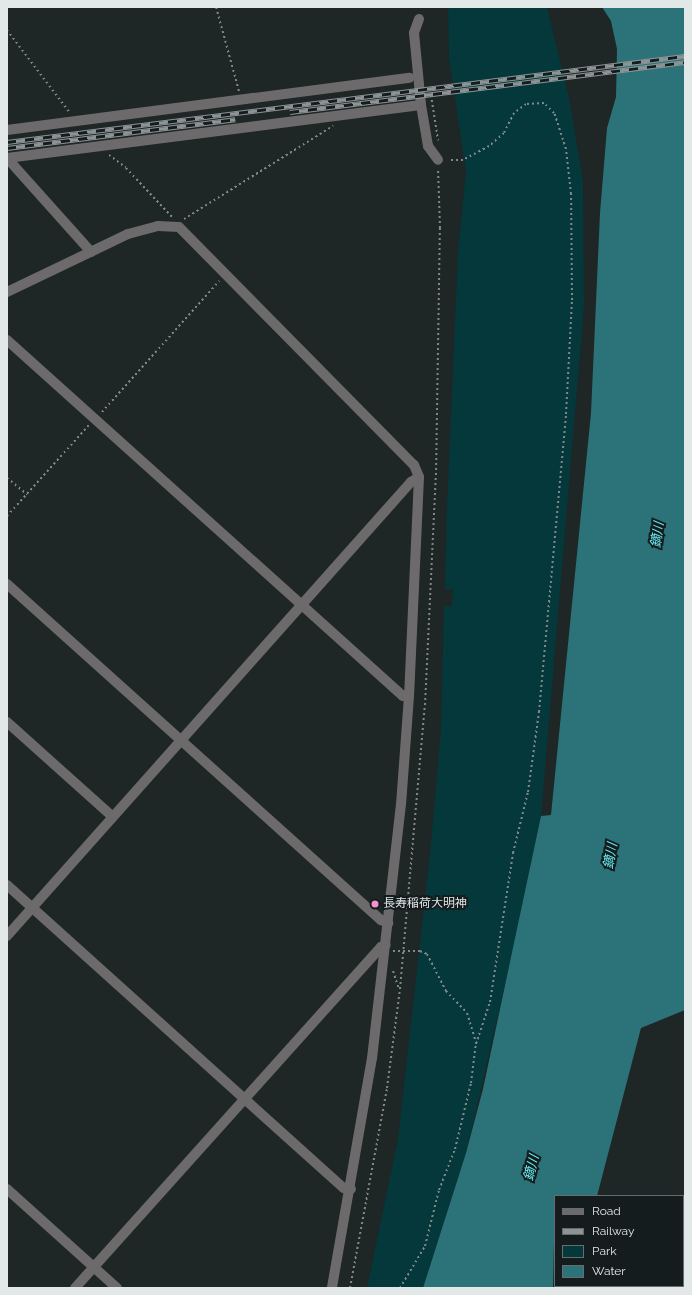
<!DOCTYPE html>
<html>
<head>
<meta charset="utf-8">
<style>
  body { margin:0 }
  #map { position:relative; width:692px; height:1295px; overflow:hidden; background:#1e2626; font-family:Raleway,"Noto Sans JP",sans-serif }
  div>[style] { position:absolute }
  [style*='--x'] { left:calc(var(--x)*1px); top:calc(var(--y)*1px); width:calc(var(--w)*1px); rotate:calc(var(--a)*1deg) }
  .green>* { inset:0; background:#04383b }
  .water>* { inset:0; background:#2b7378 }
  .path>* { height:2px; margin-top:-1px; transform-origin:0; background:repeating-linear-gradient(90deg,#828889 0 2px,transparent 0 5px) }
  .minor>* { height:10px; margin:-5px; padding:0 5px; transform-origin:5px; border-radius:5px; background:#6d6a6c }
  .rail>* { height:4.5px; margin-top:-2.25px; transform-origin:0; background:repeating-linear-gradient(90deg,#151c1d 0 9px,#8e9495 0 18px); box-sizing:border-box; border-block:1px solid #8e9495 }
  .dots>* { width:11px; height:11px; translate:-50% -50%; box-sizing:border-box; border:2px solid #151c1d; border-radius:50% }
  span { translate:-50% -50%; white-space:nowrap; text-align:center; line-height:1.15; -webkit-text-stroke:4px #151c1d; paint-order:stroke }
  .poi-label { font-size:12px; color:#e2e7e8 }
  .left { translate:0 -50%; text-align:left }
  .water-label { font-size:13px; color:#69f0f9; font-style:italic }
  .frame { position:absolute; inset:0; border:8px solid #e2e7e8; pointer-events:none }
  .legend { position:absolute; left:554px; top:1195px; width:130px; height:92px; box-sizing:border-box; background:#151c1d; border:1px solid #676d6e; margin:0; padding:5px 7px; list-style:none; font-size:12px; color:#e2e7e8 }
  .legend li { display:flex; align-items:center; gap:8px; height:20px }
  .legend b { width:20px; border:1px solid #676d6e }
</style>
</head>
<body>
<div id="map">
  <div class="green">
    <i style="clip-path:polygon(448px 7px,547px 7px,569px 98px,583px 182px,584px 306px,541px 816px,515px 942px,466px 1153px,423px 1288px,367px 1288px,398px 1139px,430px 854px,441px 730px,444px 606px,452px 606px,453px 589px,445px 590px,447px 507px,458px 253px,466px 171px,449px 58px)"></i>
  </div>
  <div class="water">
    <i style="clip-path:polygon(602px 7px,685px 7px,685px 1010px,641px 1028px,597px 1196px,555px 1196px,553px 1288px,423px 1288px,466px 1153px,483px 1089px,541px 816px,551px 815px,591px 413px,600px 213px,607px 128px,616px 97px,617px 49px,611px 21px)"></i>
  </div>
  <div class="path">
    <i style="--x:216;--y:7;--w:87;--a:74.7"></i>
    <i style="--x:7;--y:30;--w:104;--a:52.8"></i>
    <i style="--x:431;--y:95;--w:46;--a:81.2"></i>
    <i style="--x:109;--y:155;--w:21;--a:37"></i>
    <i style="--x:126;--y:168;--w:69;--a:46.8"></i>
    <i style="--x:184;--y:219;--w:176;--a:-32"></i>
    <i style="--x:102;--y:412;--w:176;--a:-48.2"></i>
    <i style="--x:7;--y:478;--w:26;--a:39"></i>
    <i style="--x:7;--y:516;--w:122;--a:-48"></i>
    <i style="--x:393;--y:951;--w:27;--a:0"></i>
    <i style="--x:420;--y:951;--w:8;--a:23"></i>
    <i style="--x:427;--y:954;--w:42;--a:62.8"></i>
    <i style="--x:446;--y:991;--w:30;--a:46"></i>
    <i style="--x:467;--y:1013;--w:31;--a:73"></i>
    <i style="--x:393;--y:971;--w:19;--a:72"></i>
    <i style="--x:350;--y:1288;--w:203;--a:-79.5"></i>
    <i style="--x:387;--y:1088;--w:100;--a:-82.5"></i>
    <i style="--x:400;--y:989;--w:285;--a:-85"></i>
    <i style="--x:425;--y:705;--w:230;--a:-87.3"></i>
    <i style="--x:436;--y:475;--w:247;--a:-89.1"></i>
    <i style="--x:440;--y:228;--w:59;--a:-91.9"></i>
    <i style="--x:400;--y:1288;--w:49;--a:-59.2"></i>
    <i style="--x:425;--y:1246;--w:58;--a:-76"></i>
    <i style="--x:439;--y:1190;--w:44;--a:-68.7"></i>
    <i style="--x:455;--y:1149;--w:68;--a:-76.4"></i>
    <i style="--x:471;--y:1083;--w:39;--a:-83"></i>
    <i style="--x:476;--y:1044;--w:44;--a:-71.6"></i>
    <i style="--x:490;--y:1002;--w:151;--a:-81.2"></i>
    <i style="--x:513;--y:853;--w:63;--a:-76.2"></i>
    <i style="--x:528;--y:792;--w:81;--a:-82.2"></i>
    <i style="--x:539;--y:712;--w:299;--a:-84.8"></i>
    <i style="--x:566;--y:414;--w:114;--a:-87"></i>
    <i style="--x:572;--y:300;--w:106;--a:-90.5"></i>
    <i style="--x:571;--y:194;--w:45;--a:-96.3"></i>
    <i style="--x:566;--y:149;--w:38;--a:-108"></i>
    <i style="--x:554;--y:113;--w:14;--a:-135"></i>
    <i style="--x:544;--y:103;--w:18;--a:177"></i>
    <i style="--x:526;--y:104;--w:15;--a:143"></i>
    <i style="--x:514;--y:113;--w:22;--a:117"></i>
    <i style="--x:504;--y:133;--w:20;--a:139"></i>
    <i style="--x:489;--y:146;--w:30;--a:152"></i>
    <i style="--x:463;--y:160;--w:15;--a:180"></i>
  </div>
  <div class="minor">
    <i style="--x:419;--y:19;--w:15;--a:110"></i>
    <i style="--x:414;--y:33;--w:72;--a:84.4"></i>
    <i style="--x:421;--y:105;--w:42;--a:80.3"></i>
    <i style="--x:428;--y:146;--w:17;--a:54"></i>
    <i style="--x:7;--y:130;--w:406;--a:-7.4"></i>
    <i style="--x:7;--y:158;--w:417;--a:-7.3"></i>
    <i style="--x:7;--y:158;--w:126;--a:48.2"></i>
    <i style="--x:7;--y:292;--w:134;--a:-25.6"></i>
    <i style="--x:128;--y:234;--w:31;--a:-15"></i>
    <i style="--x:158;--y:226;--w:21;--a:3"></i>
    <i style="--x:179;--y:227;--w:334;--a:45.4"></i>
    <i style="--x:414;--y:465;--w:13;--a:67"></i>
    <i style="--x:419;--y:477;--w:219;--a:92.6"></i>
    <i style="--x:409;--y:696;--w:108;--a:94.2"></i>
    <i style="--x:401;--y:804;--w:256;--a:96.5"></i>
    <i style="--x:372;--y:1058;--w:233;--a:99.9"></i>
    <i style="--x:7;--y:340;--w:532;--a:41.96"></i>
    <i style="--x:403;--y:696;--w:6;--a:0"></i>
    <i style="--x:7;--y:584;--w:503;--a:41.94"></i>
    <i style="--x:381;--y:920;--w:8;--a:23"></i>
    <i style="--x:7;--y:722;--w:142;--a:41.9"></i>
    <i style="--x:7;--y:885;--w:453;--a:42"></i>
    <i style="--x:344;--y:1188;--w:7;--a:8"></i>
    <i style="--x:7;--y:936;--w:608;--a:-48.34"></i>
    <i style="--x:411;--y:482;--w:9;--a:-32"></i>
    <i style="--x:7;--y:1189;--w:148;--a:42"></i>
    <i style="--x:75;--y:1288;--w:458;--a:-48.1"></i>
    <i style="--x:381;--y:947;--w:5;--a:-22"></i>
  </div>
  <div class="rail">
    <i style="--x:290;--y:112;--w:398;--a:-7.2"></i>
    <i style="--x:7;--y:142;--w:683;--a:-7.23"></i>
    <i style="--x:7;--y:148;--w:230;--a:-7.2"></i>
  </div>
  <div class="dots">
    <i style="left:375px;top:904px;background:#f690cf"></i>
  </div>
  <div class="poi-label">
    <span class="left" style="left:383px;top:904px">長寿稲荷大明神</span>
  </div>
  <div class="water-label">
    <span style="left:658px;top:535px;rotate:-82deg">鏑川</span>
    <span style="left:611px;top:856px;rotate:-80deg">鏑川</span>
    <span style="left:532px;top:1168px;rotate:-76deg">鏑川</span>
  </div>
  <div class="frame"></div>
  <ul class="legend">
  <li><b style="height:5px;background:#6d6a6c"></b>Road</li>
  <li><b style="height:5px;background:#8e9495"></b>Railway</li>
  <li><b style="height:11px;background:#04383b"></b>Park</li>
  <li><b style="height:11px;background:#2b7378"></b>Water</li>
  </ul>
</div>
</body>
</html>
